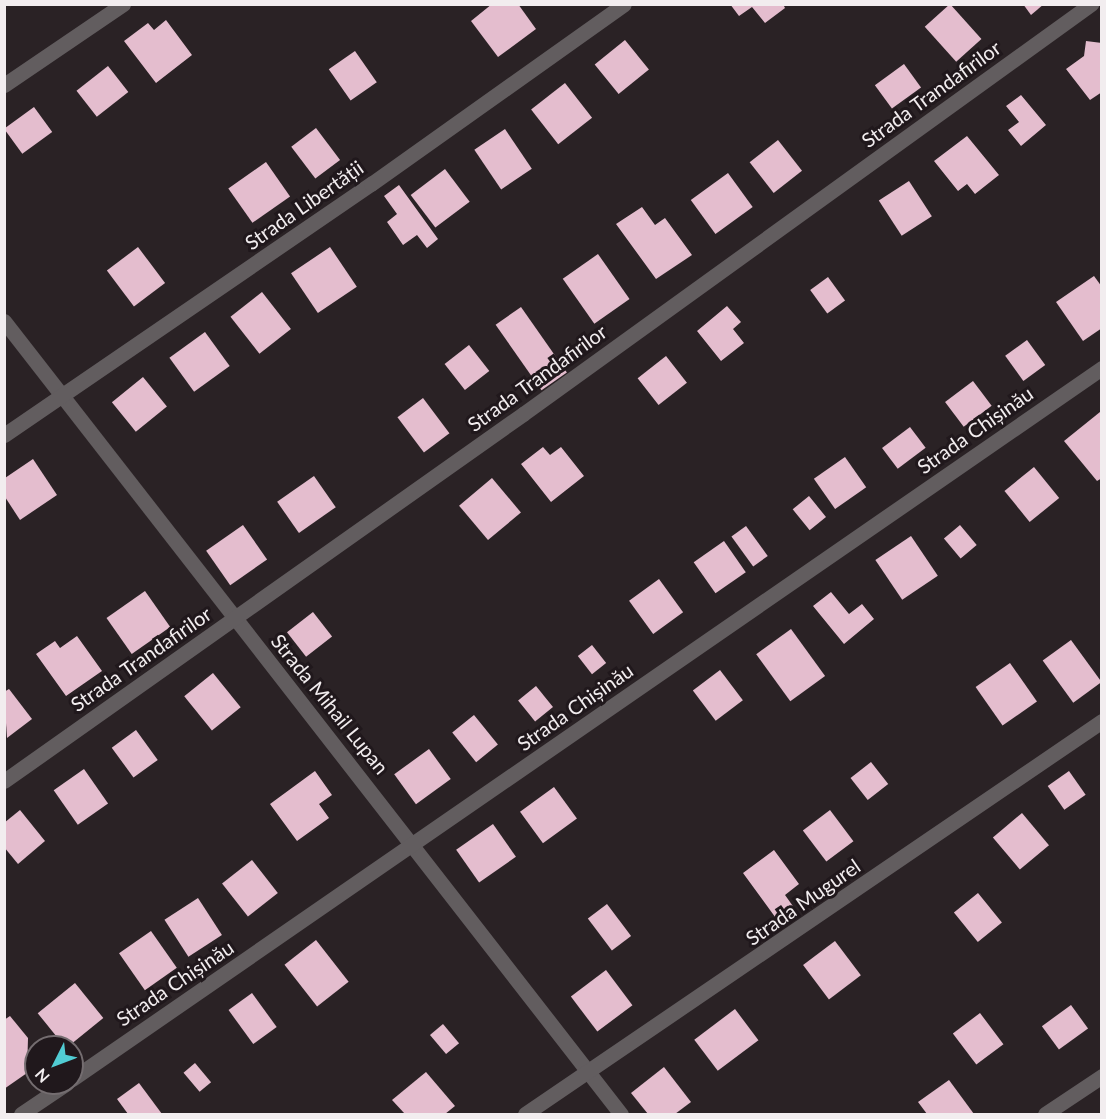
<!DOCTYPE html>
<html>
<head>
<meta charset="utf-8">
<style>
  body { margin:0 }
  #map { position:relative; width:1106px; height:1119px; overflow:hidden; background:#2a2225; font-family:Lato,sans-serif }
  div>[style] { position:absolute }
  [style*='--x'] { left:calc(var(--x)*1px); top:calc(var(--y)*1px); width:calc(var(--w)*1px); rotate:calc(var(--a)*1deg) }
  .building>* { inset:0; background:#e4bdce; transform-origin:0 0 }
  .street>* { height:15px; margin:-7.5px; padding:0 7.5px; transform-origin:7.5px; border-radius:7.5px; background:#625d5f }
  span { translate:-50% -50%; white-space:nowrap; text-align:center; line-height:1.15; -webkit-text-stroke:6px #20181c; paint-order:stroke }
  .street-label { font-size:20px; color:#f2edef }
  .frame { position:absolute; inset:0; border:6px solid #f2edef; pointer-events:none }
  .north { position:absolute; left:24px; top:1035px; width:60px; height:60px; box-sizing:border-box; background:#20181c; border:2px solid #746d70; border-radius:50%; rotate:228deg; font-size:16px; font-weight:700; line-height:24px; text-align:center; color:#f2edef }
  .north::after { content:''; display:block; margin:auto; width:21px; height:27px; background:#51ccd3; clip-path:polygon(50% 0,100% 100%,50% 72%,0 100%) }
</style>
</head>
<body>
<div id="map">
  <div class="building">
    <i style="clip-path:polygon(492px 4px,518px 4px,536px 29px,498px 57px,471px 21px)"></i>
    <i style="clip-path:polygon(730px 4px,783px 4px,785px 8px,765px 23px,752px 7px,739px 16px)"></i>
    <i style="left:950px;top:4px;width:47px;height:34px;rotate:48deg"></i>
    <i style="clip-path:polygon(1023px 4px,1044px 4px,1031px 15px)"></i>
    <i style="clip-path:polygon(166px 20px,192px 55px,156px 83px,124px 41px,148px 23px,154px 30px)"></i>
    <i style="left:625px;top:40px;width:38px;height:39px;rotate:51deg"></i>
    <i style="clip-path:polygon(1086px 41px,1102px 43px,1102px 92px,1090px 100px,1066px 69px,1084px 56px)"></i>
    <i style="left:355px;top:51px;width:38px;height:32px;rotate:55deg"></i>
    <i style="left:904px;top:64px;width:29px;height:36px;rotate:54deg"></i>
    <i style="left:108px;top:66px;width:33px;height:40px;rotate:52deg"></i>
    <i style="left:565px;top:83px;width:44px;height:43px;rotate:52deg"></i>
    <i style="clip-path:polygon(1021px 95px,1046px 125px,1021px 146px,1008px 130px,1019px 122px,1006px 106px)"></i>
    <i style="left:34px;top:107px;width:31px;height:37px;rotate:54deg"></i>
    <i style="left:316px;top:128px;width:40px;height:31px;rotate:53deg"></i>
    <i style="left:505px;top:129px;width:48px;height:37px;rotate:56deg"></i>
    <i style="clip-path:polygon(967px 136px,999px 175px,975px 194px,967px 184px,958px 191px,934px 161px)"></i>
    <i style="left:778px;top:140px;width:39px;height:36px;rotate:52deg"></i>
    <i style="left:266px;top:162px;width:42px;height:46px;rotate:55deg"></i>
    <i style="left:445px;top:169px;width:41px;height:43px;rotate:53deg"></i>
    <i style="left:728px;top:173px;width:42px;height:46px;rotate:54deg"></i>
    <i style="left:909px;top:181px;width:42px;height:36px;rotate:57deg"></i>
    <i style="clip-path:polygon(399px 185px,438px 239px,427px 248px,417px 235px,403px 245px,387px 222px,397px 214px,384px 196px)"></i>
    <i style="clip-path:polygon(642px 207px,655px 225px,665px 218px,692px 255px,656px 279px,616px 224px)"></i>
    <i style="left:138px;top:247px;width:45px;height:39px;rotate:53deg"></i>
    <i style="left:330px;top:247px;width:48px;height:47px;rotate:56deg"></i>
    <i style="left:598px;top:254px;width:55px;height:43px;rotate:55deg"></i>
    <i style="clip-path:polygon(1094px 276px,1102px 287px,1102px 328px,1083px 341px,1056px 302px)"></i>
    <i style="left:828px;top:277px;width:29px;height:22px;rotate:54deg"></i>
    <i style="left:262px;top:292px;width:47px;height:40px;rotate:52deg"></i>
    <i style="clip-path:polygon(727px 306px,741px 322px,733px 329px,744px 343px,721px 361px,697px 331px)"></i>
    <i style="left:521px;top:307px;width:80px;height:31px;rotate:55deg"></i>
    <i style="left:205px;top:332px;width:42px;height:44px;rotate:54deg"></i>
    <i style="left:1027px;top:340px;width:31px;height:27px;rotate:54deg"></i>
    <i style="left:469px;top:345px;width:33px;height:31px;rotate:52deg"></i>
    <i style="left:666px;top:356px;width:34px;height:36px;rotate:52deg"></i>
    <i style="left:143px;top:377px;width:38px;height:40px;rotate:51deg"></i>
    <i style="left:973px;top:381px;width:31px;height:35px;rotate:53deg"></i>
    <i style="left:423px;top:398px;width:44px;height:32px;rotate:53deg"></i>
    <i style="clip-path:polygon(1100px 412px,1102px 478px,1097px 481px,1064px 441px)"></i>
    <i style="left:910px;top:427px;width:26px;height:35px;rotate:53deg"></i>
    <i style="clip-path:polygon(543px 447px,550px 455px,561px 447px,584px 476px,551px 502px,521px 464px)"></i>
    <i style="left:845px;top:457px;width:37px;height:38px;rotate:55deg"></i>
    <i style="clip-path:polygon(33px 459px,57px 495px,20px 520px,5px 497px,5px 478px)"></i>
    <i style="left:1034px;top:467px;width:40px;height:38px;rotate:51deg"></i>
    <i style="left:314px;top:476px;width:38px;height:45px;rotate:55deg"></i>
    <i style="left:492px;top:478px;width:45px;height:43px;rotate:50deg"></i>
    <i style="left:809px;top:496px;width:27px;height:21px;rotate:51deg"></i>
    <i style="left:243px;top:525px;width:42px;height:45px;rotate:55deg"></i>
    <i style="left:960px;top:525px;width:26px;height:21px;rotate:50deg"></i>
    <i style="left:746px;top:526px;width:37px;height:18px;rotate:54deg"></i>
    <i style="left:911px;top:536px;width:48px;height:43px;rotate:56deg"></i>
    <i style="left:724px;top:541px;width:38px;height:37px;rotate:55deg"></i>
    <i style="left:659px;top:579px;width:41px;height:37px;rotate:54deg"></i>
    <i style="left:145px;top:591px;width:44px;height:47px;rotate:55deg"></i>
    <i style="clip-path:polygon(831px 592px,849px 614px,862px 604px,874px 619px,844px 644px,813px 606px)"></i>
    <i style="left:313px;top:612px;width:31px;height:33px;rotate:52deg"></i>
    <i style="left:791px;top:629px;width:58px;height:43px;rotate:54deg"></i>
    <i style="clip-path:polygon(77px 636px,102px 671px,66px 696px,36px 654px,55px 641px,60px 648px)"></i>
    <i style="left:1071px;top:640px;width:52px;height:35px;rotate:54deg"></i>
    <i style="left:592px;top:645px;width:23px;height:18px;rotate:52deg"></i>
    <i style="left:1010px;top:663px;width:47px;height:42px;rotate:55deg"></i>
    <i style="left:720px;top:670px;width:38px;height:34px;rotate:53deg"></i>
    <i style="left:213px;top:673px;width:44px;height:37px;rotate:51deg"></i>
    <i style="left:536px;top:686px;width:27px;height:23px;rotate:51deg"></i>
    <i style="clip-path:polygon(9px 689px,32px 719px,7px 738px,4px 692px)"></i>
    <i style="left:474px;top:715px;width:38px;height:28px;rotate:51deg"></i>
    <i style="left:136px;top:730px;width:37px;height:30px;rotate:54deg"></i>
    <i style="left:429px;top:749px;width:37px;height:43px;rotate:54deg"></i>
    <i style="left:871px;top:762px;width:28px;height:26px;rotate:52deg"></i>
    <i style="left:84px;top:769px;width:42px;height:37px;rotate:55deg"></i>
    <i style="clip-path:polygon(315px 771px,332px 795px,319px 804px,329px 818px,297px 841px,270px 804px)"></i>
    <i style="left:1069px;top:771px;width:29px;height:26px;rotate:55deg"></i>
    <i style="left:554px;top:787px;width:39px;height:42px;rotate:54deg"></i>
    <i style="clip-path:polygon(20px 810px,45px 841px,18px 864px,4px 847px,4px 823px)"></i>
    <i style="left:830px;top:810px;width:39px;height:34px;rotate:53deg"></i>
    <i style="left:1022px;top:813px;width:42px;height:38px;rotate:50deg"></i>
    <i style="left:493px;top:824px;width:40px;height:45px;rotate:55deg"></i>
    <i style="clip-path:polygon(774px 850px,799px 884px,785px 895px,795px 909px,778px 921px,743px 873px)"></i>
    <i style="left:252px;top:860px;width:42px;height:38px;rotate:52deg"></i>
    <i style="left:978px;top:893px;width:38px;height:31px;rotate:51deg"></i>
    <i style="left:198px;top:898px;width:44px;height:40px;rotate:57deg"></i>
    <i style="left:607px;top:904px;width:40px;height:24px;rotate:53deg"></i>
    <i style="left:151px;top:931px;width:45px;height:39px;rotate:55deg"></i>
    <i style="left:316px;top:940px;width:53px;height:40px;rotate:52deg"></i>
    <i style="left:835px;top:941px;width:43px;height:40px;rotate:53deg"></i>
    <i style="left:606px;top:970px;width:44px;height:44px;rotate:53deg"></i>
    <i style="left:75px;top:983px;width:45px;height:48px;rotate:51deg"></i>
    <i style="left:252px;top:993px;width:42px;height:29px;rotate:54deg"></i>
    <i style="left:1071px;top:1005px;width:29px;height:36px;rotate:54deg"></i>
    <i style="left:735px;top:1009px;width:39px;height:51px;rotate:53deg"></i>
    <i style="left:980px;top:1013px;width:39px;height:34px;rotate:53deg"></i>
    <i style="clip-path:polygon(10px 1016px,28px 1038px,27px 1073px,4px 1089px,4px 1020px)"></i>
    <i style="left:443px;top:1024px;width:25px;height:17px;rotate:50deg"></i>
    <i style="left:195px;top:1063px;width:25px;height:15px;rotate:50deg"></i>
    <i style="clip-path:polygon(664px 1067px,691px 1102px,675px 1114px,648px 1114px,631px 1093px)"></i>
    <i style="clip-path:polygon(426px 1072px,455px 1106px,445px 1114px,405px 1114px,392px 1100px)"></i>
    <i style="clip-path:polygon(949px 1080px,974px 1114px,927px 1114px,918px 1102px)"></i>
    <i style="clip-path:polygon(139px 1083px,162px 1114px,128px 1114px,117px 1099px)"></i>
  </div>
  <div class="street">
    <i style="--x:4;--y:85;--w:144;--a:-34.2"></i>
    <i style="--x:4;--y:321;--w:1005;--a:52.12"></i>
    <i style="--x:4;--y:435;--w:445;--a:-34.4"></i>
    <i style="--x:371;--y:184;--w:310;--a:-35.4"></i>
    <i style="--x:4;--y:781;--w:636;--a:-35.27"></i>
    <i style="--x:523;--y:414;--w:701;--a:-35.82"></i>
    <i style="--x:72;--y:1079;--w:1252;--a:-34.62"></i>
    <i style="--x:21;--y:1114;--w:55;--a:-34"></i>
    <i style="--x:525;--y:1114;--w:698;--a:-34.26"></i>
    <i style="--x:1045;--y:1114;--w:69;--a:-33.7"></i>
  </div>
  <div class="street-label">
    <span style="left:931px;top:94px;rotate:-36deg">Strada Trandafirilor</span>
    <span style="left:304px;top:205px;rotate:-35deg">Strada Libertății</span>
    <span style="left:537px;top:378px;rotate:-36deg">Strada Trandafirilor</span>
    <span style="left:975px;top:430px;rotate:-35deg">Strada Chișinău</span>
    <span style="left:141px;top:659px;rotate:-35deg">Strada Trandafirilor</span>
    <span style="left:330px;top:704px;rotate:51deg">Strada Mihail Lupan</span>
    <span style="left:575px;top:707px;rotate:-35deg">Strada Chișinău</span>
    <span style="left:803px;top:902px;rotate:-35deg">Strada Mugurel</span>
    <span style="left:175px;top:983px;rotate:-34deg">Strada Chișinău</span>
  </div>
  <div class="frame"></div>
  <div class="north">N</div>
</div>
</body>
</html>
